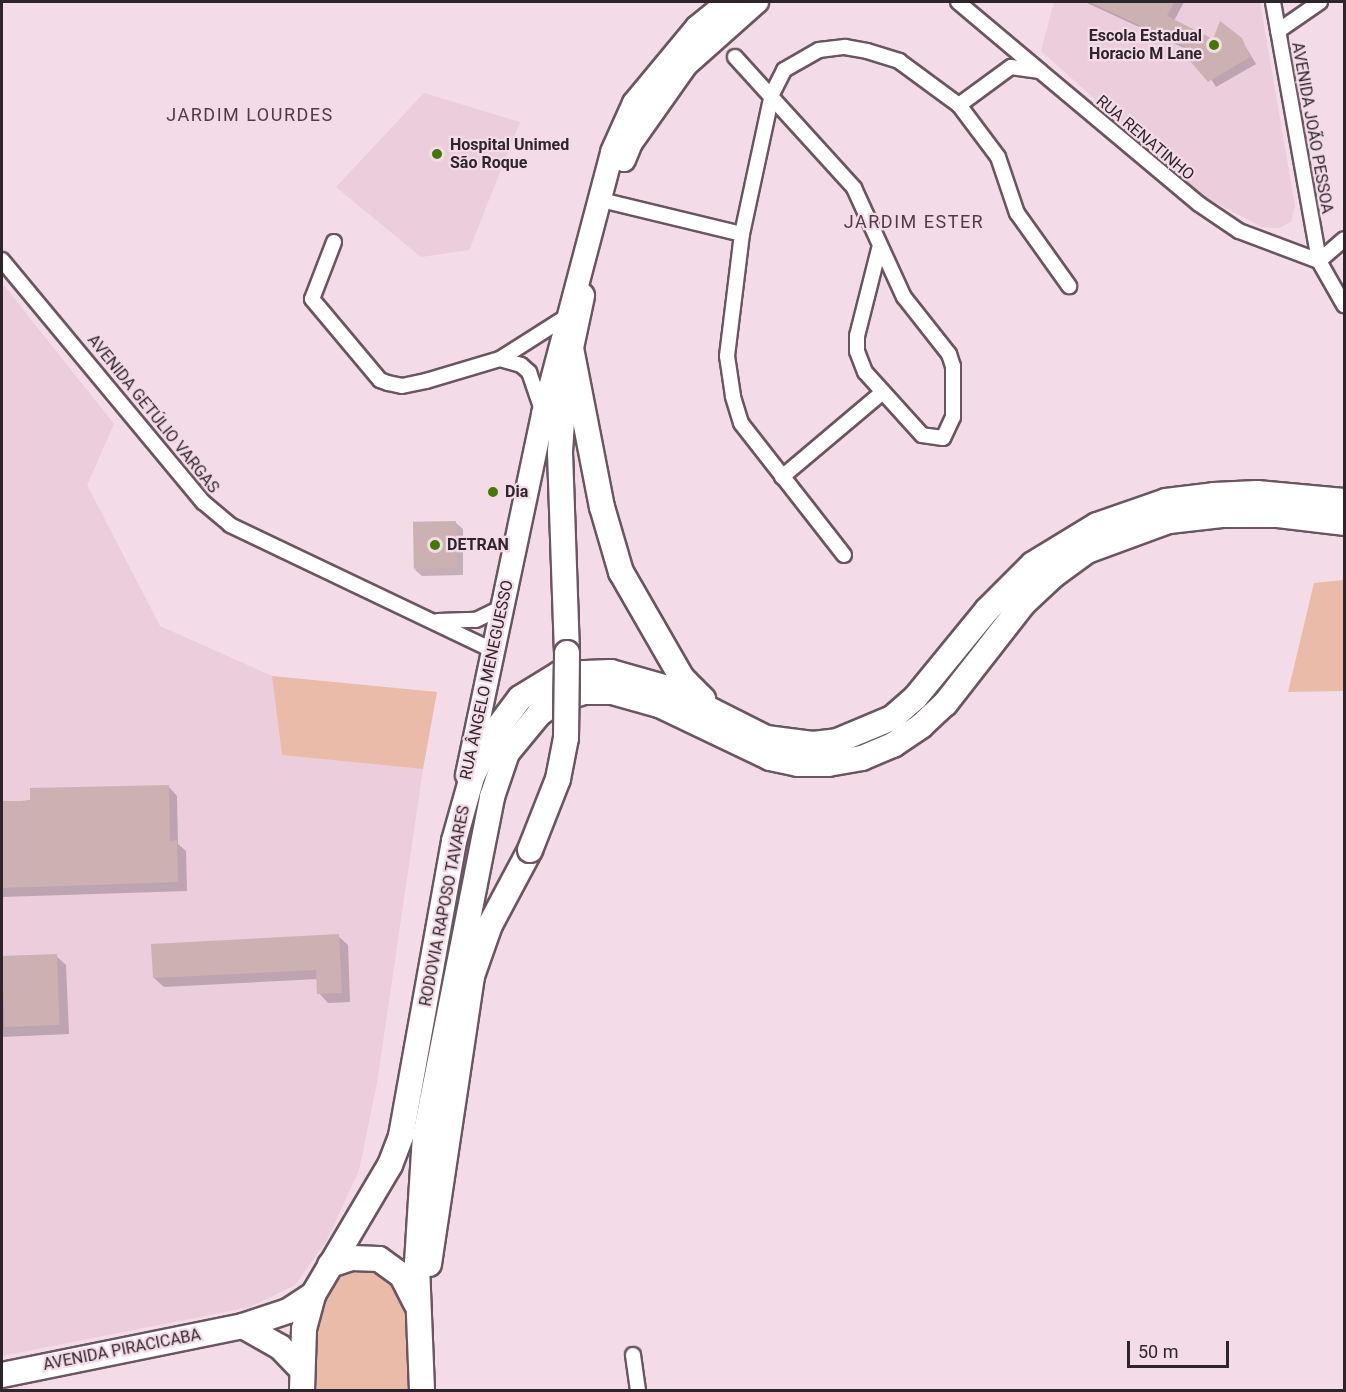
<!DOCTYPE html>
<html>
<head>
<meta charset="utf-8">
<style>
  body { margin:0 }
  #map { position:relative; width:1346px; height:1392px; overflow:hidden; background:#f3dbe7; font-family:Roboto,sans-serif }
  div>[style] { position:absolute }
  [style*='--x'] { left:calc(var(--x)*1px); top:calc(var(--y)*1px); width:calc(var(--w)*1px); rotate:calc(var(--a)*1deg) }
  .built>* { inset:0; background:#ebcddc }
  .green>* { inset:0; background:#e9bba8 }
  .shadow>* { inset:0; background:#0003 }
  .building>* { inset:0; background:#ccb1b2; transform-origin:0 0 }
  .roads { filter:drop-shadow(2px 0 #6a5661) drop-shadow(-2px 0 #6a5661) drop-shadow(0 2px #6a5661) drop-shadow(0 -2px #6a5661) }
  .minor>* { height:14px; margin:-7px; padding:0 7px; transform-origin:7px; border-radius:7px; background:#fff }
  .primary>* { height:22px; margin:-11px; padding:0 11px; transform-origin:11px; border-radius:11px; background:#fff }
  .trunk>* { height:24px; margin:-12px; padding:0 12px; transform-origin:12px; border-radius:12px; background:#fff }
  .bridges { filter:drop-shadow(2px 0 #6a5661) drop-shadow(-2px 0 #6a5661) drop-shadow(0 2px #6a5661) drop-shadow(0 -2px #6a5661) }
  .trunk-bridge>* { height:24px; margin:-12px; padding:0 12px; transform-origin:12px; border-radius:12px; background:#fff }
  .dots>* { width:16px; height:16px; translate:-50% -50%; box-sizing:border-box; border:3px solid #f3dbe7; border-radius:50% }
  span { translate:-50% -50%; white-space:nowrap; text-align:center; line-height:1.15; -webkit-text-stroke:4.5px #f3dbe7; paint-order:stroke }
  .poi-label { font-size:16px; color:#2e252a; font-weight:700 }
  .right { translate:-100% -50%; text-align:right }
  .left { translate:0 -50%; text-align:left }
  .street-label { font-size:16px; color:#2e252a }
  .neighbourhood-label { font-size:18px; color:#4f3c46; letter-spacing:1.5px }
  .frame { position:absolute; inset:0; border:3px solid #2e252a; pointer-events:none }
  .scale { position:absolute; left:1127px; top:1341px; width:102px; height:27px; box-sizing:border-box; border:3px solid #2e252a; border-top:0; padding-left:8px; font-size:18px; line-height:21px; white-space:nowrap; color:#2e252a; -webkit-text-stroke:4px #f3dbe7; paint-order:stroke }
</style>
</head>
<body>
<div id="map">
  <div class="built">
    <i style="clip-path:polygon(1054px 2px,1260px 2px,1295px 206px,1291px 222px,1279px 228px,1262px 227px,1205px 197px,1041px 51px)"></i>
    <i style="clip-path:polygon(424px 93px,520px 122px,469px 250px,421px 257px,336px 187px)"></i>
    <i style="clip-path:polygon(2px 283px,114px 424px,87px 485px,160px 626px,272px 676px,282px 755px,423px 769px,377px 1083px,359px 1170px,327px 1240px,295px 1285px,250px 1307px,2px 1356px)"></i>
  </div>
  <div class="green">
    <i style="clip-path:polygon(1344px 580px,1344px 691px,1288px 692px,1314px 583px)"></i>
    <i style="clip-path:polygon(272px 676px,437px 692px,423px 769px,282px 755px)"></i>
    <i style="clip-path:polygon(365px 1262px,399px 1286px,412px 1318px,416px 1390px,312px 1390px,317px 1317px,330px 1285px,345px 1269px)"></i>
  </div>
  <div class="shadow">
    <i style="clip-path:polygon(1085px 2px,1184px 2px,1174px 21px,1213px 41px,1241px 39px,1256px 64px,1216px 87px,1195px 53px)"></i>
    <i style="clip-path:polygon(456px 523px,463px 529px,463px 575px,422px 576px,415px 570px)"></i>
    <i style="clip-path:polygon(168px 786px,177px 796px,178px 844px,186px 851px,187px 891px,2px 897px,2px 803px)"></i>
    <i style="clip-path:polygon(338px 936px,348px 945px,350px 1002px,328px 1003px,319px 993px,318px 979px,164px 987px,154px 978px)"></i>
    <i style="clip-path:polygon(56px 956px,66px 965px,69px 1034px,2px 1037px,2px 958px)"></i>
  </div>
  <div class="building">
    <i style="clip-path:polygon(1090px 2px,1174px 2px,1167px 16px,1213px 39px,1220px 21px,1242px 38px,1250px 57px,1208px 82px,1190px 61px,1194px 51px)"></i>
    <i style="left:456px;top:521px;width:47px;height:43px;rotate:89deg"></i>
    <i style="clip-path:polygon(169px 785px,170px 841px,177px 840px,178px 882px,2px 888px,2px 801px,30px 801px,30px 788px)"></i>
    <i style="clip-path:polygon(339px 934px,342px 993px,317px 994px,316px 970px,153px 978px,151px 944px)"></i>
    <i style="left:57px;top:954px;width:71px;height:55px;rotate:88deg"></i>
  </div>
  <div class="roads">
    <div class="minor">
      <i style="--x:958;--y:2;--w:107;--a:40.1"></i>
      <i style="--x:1273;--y:2;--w:263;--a:79.9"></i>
      <i style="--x:1319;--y:261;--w:51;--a:60.4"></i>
      <i style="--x:1278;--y:31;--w:51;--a:-34.6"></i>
      <i style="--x:735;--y:57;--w:177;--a:47.7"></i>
      <i style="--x:854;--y:188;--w:120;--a:65.4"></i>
      <i style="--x:904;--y:297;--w:73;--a:51.7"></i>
      <i style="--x:949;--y:354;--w:13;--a:72"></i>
      <i style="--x:953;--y:366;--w:51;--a:90"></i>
      <i style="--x:953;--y:417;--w:23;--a:115"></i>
      <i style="--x:943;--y:438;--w:21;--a:-172"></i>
      <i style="--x:922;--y:435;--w:85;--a:-132.1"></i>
      <i style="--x:865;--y:372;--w:22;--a:-111"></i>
      <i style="--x:857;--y:351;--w:15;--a:-90"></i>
      <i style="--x:857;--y:336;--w:90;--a:-75.8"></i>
      <i style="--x:959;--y:105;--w:64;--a:-36.2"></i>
      <i style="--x:1011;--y:67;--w:29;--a:8"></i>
      <i style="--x:1040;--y:71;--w:207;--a:39.9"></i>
      <i style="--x:1199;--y:204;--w:48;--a:34"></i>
      <i style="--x:1239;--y:231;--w:85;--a:20.6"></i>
      <i style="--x:597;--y:199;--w:149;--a:13.6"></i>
      <i style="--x:334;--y:242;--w:61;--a:111.1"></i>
      <i style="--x:312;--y:299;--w:106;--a:50"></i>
      <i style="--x:380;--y:380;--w:9;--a:21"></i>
      <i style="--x:388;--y:383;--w:14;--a:12"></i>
      <i style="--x:402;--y:386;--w:25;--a:-12"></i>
      <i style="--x:426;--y:381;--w:77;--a:-16.6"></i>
      <i style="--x:500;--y:359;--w:78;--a:-32.5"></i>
      <i style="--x:2;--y:260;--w:315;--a:50.3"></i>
      <i style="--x:203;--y:502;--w:35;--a:40"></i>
      <i style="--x:230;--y:525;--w:293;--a:25.5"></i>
      <i style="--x:1319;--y:261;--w:33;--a:-41"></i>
      <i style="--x:500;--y:359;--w:22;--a:16"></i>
      <i style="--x:521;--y:365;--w:11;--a:41"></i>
      <i style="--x:529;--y:372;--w:40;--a:71.1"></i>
      <i style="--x:782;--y:477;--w:132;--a:-40.1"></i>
      <i style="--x:844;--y:555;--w:167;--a:-128"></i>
      <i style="--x:741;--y:423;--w:28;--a:-107"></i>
      <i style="--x:733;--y:396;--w:40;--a:-98.5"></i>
      <i style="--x:727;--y:356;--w:123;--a:-83"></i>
      <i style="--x:742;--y:234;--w:143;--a:-77.9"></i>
      <i style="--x:772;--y:94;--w:27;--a:-63"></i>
      <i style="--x:784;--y:70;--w:40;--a:-29.7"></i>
      <i style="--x:819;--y:50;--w:26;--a:-7"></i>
      <i style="--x:845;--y:47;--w:22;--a:10"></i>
      <i style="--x:867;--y:51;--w:34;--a:17"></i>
      <i style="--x:899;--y:61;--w:74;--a:36.3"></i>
      <i style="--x:959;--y:105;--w:65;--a:53.1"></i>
      <i style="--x:998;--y:157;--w:59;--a:71.3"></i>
      <i style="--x:1017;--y:213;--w:90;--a:54.5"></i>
      <i style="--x:438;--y:621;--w:38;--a:-2"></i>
      <i style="--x:476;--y:620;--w:30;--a:-26"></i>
      <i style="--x:633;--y:1355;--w:35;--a:82"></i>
    </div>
    <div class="primary">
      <i style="--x:624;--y:160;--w:18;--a:-68"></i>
      <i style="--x:631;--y:143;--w:95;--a:-54.8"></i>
      <i style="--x:686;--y:65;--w:95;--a:-41.6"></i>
      <i style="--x:467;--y:775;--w:369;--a:-78.1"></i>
      <i style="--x:543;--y:414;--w:271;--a:-75.2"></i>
      <i style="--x:612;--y:152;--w:54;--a:-65.8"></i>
      <i style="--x:634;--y:103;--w:99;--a:-50.3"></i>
      <i style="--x:697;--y:27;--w:40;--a:-39"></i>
    </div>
    <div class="trunk">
      <i style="--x:571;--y:348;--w:162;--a:79"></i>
      <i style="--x:602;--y:507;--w:68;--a:73.7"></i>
      <i style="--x:621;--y:572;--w:122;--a:60.1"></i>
      <i style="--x:682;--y:678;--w:30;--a:45"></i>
      <i style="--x:567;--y:653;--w:201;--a:-92"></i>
      <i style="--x:560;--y:452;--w:76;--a:-86.2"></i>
      <i style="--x:565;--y:376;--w:82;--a:-78"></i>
      <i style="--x:429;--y:1264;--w:291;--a:-81.5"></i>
      <i style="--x:472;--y:976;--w:54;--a:-70.6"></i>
      <i style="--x:490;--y:925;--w:85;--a:-61.9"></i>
      <i style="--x:330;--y:1265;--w:23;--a:-18"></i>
      <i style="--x:352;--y:1258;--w:27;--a:2"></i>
      <i style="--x:379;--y:1259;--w:29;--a:36"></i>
      <i style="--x:402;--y:1276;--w:31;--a:63"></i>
      <i style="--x:243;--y:1326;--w:43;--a:29.6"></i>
      <i style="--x:280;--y:1347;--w:29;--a:46"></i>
      <i style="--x:2;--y:1375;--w:246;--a:-11.5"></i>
      <i style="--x:243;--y:1326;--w:47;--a:-18.4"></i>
      <i style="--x:288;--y:1311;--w:30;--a:-33"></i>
      <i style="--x:302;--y:1390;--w:61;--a:-88.1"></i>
      <i style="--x:304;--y:1329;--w:35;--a:-75"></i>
      <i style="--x:313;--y:1295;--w:151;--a:-59.4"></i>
      <i style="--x:390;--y:1165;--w:31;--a:-69"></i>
      <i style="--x:401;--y:1136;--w:300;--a:-79.8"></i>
      <i style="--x:454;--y:841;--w:66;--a:-74.3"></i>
      <i style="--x:472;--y:777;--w:48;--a:-64"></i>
      <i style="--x:493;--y:734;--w:45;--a:-53.1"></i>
      <i style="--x:520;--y:698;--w:46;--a:-31.6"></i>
      <i style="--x:559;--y:674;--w:52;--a:-2.2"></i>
      <i style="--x:611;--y:672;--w:58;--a:15.9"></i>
      <i style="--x:667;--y:688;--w:111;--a:26.8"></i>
      <i style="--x:766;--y:738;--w:47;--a:7.3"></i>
      <i style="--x:813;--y:744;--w:24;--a:-7"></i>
      <i style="--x:837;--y:741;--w:60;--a:-22.7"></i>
      <i style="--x:892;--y:718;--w:30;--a:-41"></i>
      <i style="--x:915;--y:698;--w:114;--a:-50.7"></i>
      <i style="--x:987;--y:610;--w:65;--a:-45"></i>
      <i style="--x:1033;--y:564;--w:75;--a:-31.4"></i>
      <i style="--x:1097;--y:525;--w:73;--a:-19.2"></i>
      <i style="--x:1166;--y:501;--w:48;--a:-7.1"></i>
      <i style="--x:1214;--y:495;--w:43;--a:-2.7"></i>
      <i style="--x:1257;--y:493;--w:87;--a:5.3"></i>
      <i style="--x:422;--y:1390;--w:127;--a:-92.3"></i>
      <i style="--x:417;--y:1263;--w:127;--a:-86.4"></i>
      <i style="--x:425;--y:1136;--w:346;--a:-78.8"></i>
      <i style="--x:492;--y:797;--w:46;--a:-71.2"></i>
      <i style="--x:507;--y:753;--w:50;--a:-50.6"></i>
      <i style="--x:539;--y:714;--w:24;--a:-35"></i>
      <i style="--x:559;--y:700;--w:26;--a:-18"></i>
      <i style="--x:584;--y:692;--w:28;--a:0"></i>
      <i style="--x:612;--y:692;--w:49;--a:15.5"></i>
      <i style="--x:659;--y:705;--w:123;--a:25.5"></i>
      <i style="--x:770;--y:758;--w:29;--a:12"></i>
      <i style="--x:798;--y:764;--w:30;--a:0"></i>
      <i style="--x:828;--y:764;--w:35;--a:-10"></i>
      <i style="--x:862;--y:758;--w:34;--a:-23"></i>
      <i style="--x:893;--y:745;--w:34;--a:-34"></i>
      <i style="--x:921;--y:726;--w:33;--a:-43"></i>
      <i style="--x:945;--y:704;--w:128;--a:-52"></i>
      <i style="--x:1024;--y:603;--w:41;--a:-43"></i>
      <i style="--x:1054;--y:575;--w:41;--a:-36"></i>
      <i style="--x:1087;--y:551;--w:87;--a:-20.1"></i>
      <i style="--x:1169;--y:521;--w:53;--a:-6.5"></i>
      <i style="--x:1222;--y:515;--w:56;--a:0"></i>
      <i style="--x:1278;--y:515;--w:66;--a:6.9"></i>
    </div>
  </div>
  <div class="bridges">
    <div class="trunk-bridge">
      <i style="--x:530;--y:850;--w:76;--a:-68.5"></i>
      <i style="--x:558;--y:779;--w:42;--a:-79"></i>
      <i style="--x:566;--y:738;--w:85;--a:-89.3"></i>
    </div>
  </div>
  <div class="dots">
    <i style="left:1214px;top:45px;background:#447806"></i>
    <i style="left:437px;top:154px;background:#447806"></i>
    <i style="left:493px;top:492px;background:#447806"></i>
    <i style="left:435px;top:545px;background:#447806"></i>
  </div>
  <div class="poi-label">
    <span class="right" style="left:1202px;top:45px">Escola Estadual<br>Horacio M Lane</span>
    <span class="left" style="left:450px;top:154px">Hospital Unimed<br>São Roque</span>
    <span class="left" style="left:505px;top:492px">Dia</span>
    <span class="left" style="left:447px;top:545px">DETRAN</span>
  </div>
  <div class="street-label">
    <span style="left:1312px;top:128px;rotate:80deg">AVENIDA JOÃO PESSOA</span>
    <span style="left:1145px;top:138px;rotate:40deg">RUA RENATINHO</span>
    <span style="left:153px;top:414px;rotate:51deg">AVENIDA GETÚLIO VARGAS</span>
    <span style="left:487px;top:680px;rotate:-78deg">RUA ÂNGELO MENEGUESSO</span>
    <span style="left:445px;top:906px;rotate:-79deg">RODOVIA RAPOSO TAVARES</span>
    <span style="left:122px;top:1350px;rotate:-11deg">AVENIDA PIRACICABA</span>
  </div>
  <div class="neighbourhood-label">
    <span style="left:250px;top:115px">JARDIM LOURDES</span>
    <span style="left:914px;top:222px">JARDIM ESTER</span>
  </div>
  <div class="frame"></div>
  <div class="scale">50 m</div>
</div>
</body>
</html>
